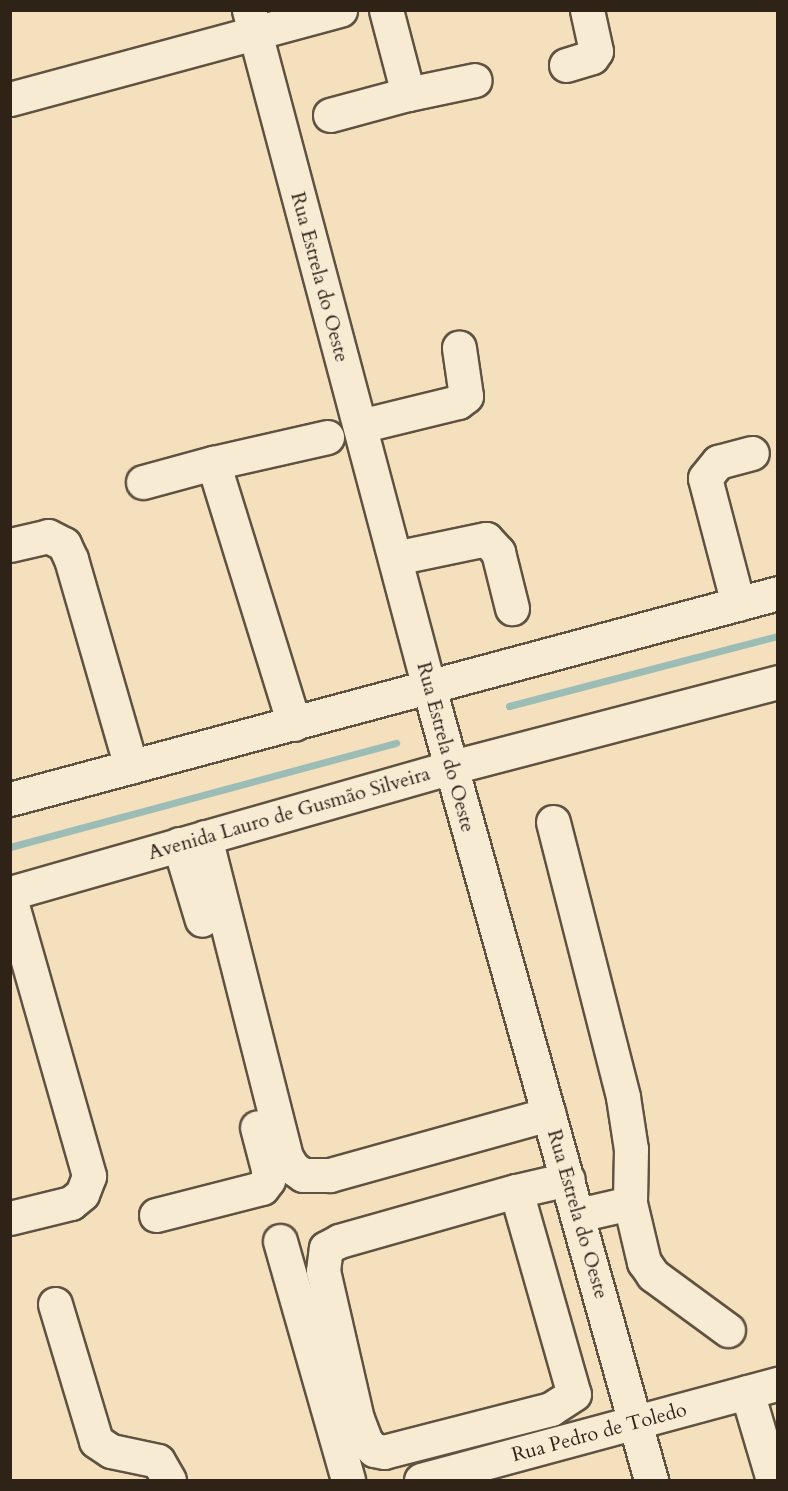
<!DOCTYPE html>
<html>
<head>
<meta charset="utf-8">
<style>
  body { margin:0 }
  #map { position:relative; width:788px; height:1491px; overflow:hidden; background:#f4e0bc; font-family:Cardo,serif }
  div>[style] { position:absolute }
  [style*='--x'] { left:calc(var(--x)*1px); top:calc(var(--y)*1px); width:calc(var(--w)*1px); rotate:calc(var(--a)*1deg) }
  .stream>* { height:7px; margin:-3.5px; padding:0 3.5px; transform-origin:3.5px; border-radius:3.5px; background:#9cbcb6 }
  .roads { filter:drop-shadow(2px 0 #605241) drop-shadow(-2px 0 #605241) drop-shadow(0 2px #605241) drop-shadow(0 -2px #605241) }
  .minor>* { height:33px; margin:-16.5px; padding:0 16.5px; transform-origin:16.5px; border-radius:16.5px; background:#f8ebd3 }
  span { translate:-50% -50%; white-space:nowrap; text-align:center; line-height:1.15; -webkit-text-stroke:5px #f8ebd3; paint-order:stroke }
  .street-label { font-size:20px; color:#2f2318 }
  .frame { position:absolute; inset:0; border:12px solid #2f2318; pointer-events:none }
</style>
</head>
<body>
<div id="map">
  <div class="stream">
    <i style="--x:509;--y:706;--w:278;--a:-14.6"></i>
    <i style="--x:10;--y:847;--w:400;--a:-15.1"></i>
  </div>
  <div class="roads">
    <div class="minor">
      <i style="--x:249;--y:10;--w:701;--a:75.13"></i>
      <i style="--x:429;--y:688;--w:823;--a:74.34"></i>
      <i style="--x:386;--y:10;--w:87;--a:75.3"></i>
      <i style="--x:408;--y:94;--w:68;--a:-11.8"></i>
      <i style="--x:566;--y:65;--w:27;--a:-17"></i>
      <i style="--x:592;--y:57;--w:7;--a:-56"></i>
      <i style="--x:596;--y:51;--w:42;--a:-102.4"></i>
      <i style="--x:10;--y:99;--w:342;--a:-15.1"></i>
      <i style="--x:330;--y:115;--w:81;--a:-15.1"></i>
      <i style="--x:360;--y:426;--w:101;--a:-13.8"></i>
      <i style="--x:458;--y:402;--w:10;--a:-37"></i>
      <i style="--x:466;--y:396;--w:49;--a:-98.3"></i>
      <i style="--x:143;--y:482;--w:73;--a:-15.2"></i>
      <i style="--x:10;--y:545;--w:39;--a:-13"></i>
      <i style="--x:48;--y:536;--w:18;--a:27"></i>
      <i style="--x:64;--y:544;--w:17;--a:65"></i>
      <i style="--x:71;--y:559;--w:216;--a:73.9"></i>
      <i style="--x:395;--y:558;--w:93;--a:-11.8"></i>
      <i style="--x:486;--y:539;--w:18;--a:47"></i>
      <i style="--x:498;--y:552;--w:58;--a:76"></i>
      <i style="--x:738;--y:604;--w:130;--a:-104.7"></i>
      <i style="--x:705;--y:478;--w:21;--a:-51"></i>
      <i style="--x:718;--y:462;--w:35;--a:-15"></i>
      <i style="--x:294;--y:724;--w:273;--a:-107.2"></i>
      <i style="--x:213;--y:463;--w:117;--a:-12.8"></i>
      <i style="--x:10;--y:799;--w:795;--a:-15.01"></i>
      <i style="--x:553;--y:822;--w:284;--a:75.7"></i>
      <i style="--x:623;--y:1097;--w:53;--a:81.3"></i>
      <i style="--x:631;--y:1149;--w:54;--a:91.1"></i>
      <i style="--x:205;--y:837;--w:330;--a:75.8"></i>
      <i style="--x:286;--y:1157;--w:13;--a:58"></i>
      <i style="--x:293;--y:1168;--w:12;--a:35"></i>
      <i style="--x:303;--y:1175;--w:27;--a:0"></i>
      <i style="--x:330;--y:1175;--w:227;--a:-15.6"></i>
      <i style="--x:179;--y:844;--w:79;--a:73.2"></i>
      <i style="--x:10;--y:893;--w:460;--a:-15.9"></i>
      <i style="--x:452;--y:767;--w:337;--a:-14.6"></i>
      <i style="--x:10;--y:898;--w:289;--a:74.1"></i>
      <i style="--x:89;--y:1176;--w:19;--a:111"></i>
      <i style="--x:82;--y:1194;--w:14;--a:141"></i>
      <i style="--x:71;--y:1203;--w:63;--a:166.2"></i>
      <i style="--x:516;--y:1191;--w:211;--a:74.1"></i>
      <i style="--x:574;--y:1394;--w:27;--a:147"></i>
      <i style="--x:551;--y:1409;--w:172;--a:165.6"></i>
      <i style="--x:384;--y:1452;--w:10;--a:-169"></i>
      <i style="--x:374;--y:1450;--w:11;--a:-135"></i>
      <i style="--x:366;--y:1442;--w:25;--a:-111"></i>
      <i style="--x:357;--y:1419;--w:152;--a:-102.9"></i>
      <i style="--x:323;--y:1271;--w:23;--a:-83"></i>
      <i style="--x:326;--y:1248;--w:15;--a:-28"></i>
      <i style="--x:339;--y:1241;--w:184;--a:-15.8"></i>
      <i style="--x:516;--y:1191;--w:53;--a:-13"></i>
      <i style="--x:156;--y:1215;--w:109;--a:-14.3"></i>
      <i style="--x:262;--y:1188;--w:10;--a:-53"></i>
      <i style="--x:268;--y:1180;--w:11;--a:-90"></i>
      <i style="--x:268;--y:1169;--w:43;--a:-104.7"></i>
      <i style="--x:578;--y:1215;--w:53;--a:-13"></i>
      <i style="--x:630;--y:1203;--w:61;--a:76.7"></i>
      <i style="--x:644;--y:1262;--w:16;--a:55"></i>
      <i style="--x:653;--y:1275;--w:93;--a:36.3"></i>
      <i style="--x:280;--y:1241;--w:248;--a:74.1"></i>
      <i style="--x:55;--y:1304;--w:143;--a:73.3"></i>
      <i style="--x:96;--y:1441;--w:18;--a:34"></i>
      <i style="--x:111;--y:1451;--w:48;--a:12"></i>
      <i style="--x:158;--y:1461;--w:22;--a:60"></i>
      <i style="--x:747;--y:1392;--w:92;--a:73.5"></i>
      <i style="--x:421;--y:1480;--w:370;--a:-15.1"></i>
    </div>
  </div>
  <div class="street-label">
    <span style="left:320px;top:277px;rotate:75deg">Rua Estrela do Oeste</span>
    <span style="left:446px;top:747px;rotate:75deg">Rua Estrela do Oeste</span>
    <span style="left:289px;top:813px;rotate:-16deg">Avenida Lauro de Gusmão Silveira</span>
    <span style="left:578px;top:1214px;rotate:74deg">Rua Estrela do Oeste</span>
    <span style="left:599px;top:1432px;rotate:-15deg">Rua Pedro de Toledo</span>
  </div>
  <div class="frame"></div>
</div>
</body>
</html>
